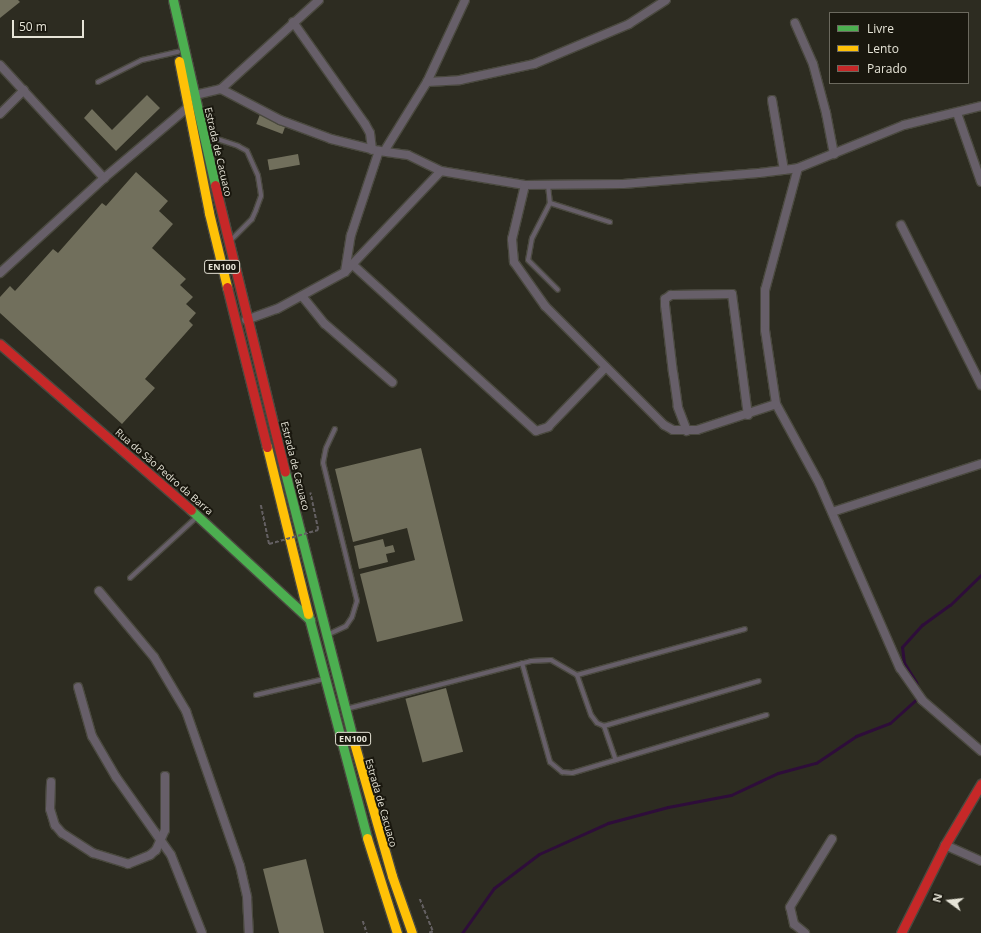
<!DOCTYPE html>
<html>
<head>
<meta charset="utf-8">
<style>
  body { margin:0 }
  #map { position:relative; width:981px; height:933px; overflow:hidden; background:#2d2c21; font-family:"Open Sans",sans-serif }
  div>[style] { position:absolute }
  [style*='--x'] { left:calc(var(--x)*1px); top:calc(var(--y)*1px); width:calc(var(--w)*1px); rotate:calc(var(--a)*1deg) }
  .stream>* { height:3px; margin:-1.5px; padding:0 1.5px; transform-origin:1.5px; border-radius:1.5px; background:#2e0d3a }
  .building>* { inset:0; background:#716f5c; transform-origin:0 0 }
  .path>* { height:1.5px; margin-top:-0.75px; transform-origin:0; background:repeating-linear-gradient(90deg,#646062 0 4px,transparent 0 6px) }
  .roads { filter:drop-shadow(1px 0 #4a493f) drop-shadow(-1px 0 #4a493f) drop-shadow(0 1px #4a493f) drop-shadow(0 -1px #4a493f) }
  .lane>* { height:4px; margin:-2px; padding:0 2px; transform-origin:2px; border-radius:2px; background:#675f69 }
  .street>* { height:8px; margin:-4px; padding:0 4px; transform-origin:4px; border-radius:4px; background:#675f69 }
  .fast>* { height:9px; margin:-4.5px; padding:0 4.5px; transform-origin:4.5px; border-radius:4.5px; background:#4caf50 }
  .slow>* { height:9px; margin:-4.5px; padding:0 4.5px; transform-origin:4.5px; border-radius:4.5px; background:#ffc107 }
  .jam>* { height:9px; margin:-4.5px; padding:0 4.5px; transform-origin:4.5px; border-radius:4.5px; background:#c62828 }
  .path-bridge>* { height:1.5px; margin-top:-0.75px; transform-origin:0; background:repeating-linear-gradient(90deg,#646062 0 4px,transparent 0 6px) }
  span { translate:-50% -50%; white-space:nowrap; text-align:center; line-height:1.15; -webkit-text-stroke:4px #19170e; paint-order:stroke }
  .shield-label span { padding:1px 3px; background:#19170e; border:1px solid; border-radius:3px; -webkit-text-stroke-width:0 }
  .shield-label { font-size:9px; color:#e6e4d7; font-weight:700 }
  .street-label { font-size:10px; color:#e6e4d7 }
  .legend { position:absolute; left:829px; top:12px; width:140px; height:72px; box-sizing:border-box; background:#19170e; border:1px solid #6b695e; margin:0; padding:5px 7px; list-style:none; font-size:12px; color:#e6e4d7 }
  .legend li { display:flex; align-items:center; gap:8px; height:20px }
  .legend b { width:20px; border:1px solid #6b695e }
  .north { position:absolute; left:929px; top:881px; width:40px; height:40px; -webkit-text-stroke:3px #19170e; paint-order:stroke; rotate:285deg; font-size:11px; font-weight:700; line-height:16px; text-align:center; color:#e6e4d7 }
  .north::after { content:''; display:block; margin:auto; width:14px; height:18px; background:#e6e4d7; clip-path:polygon(50% 0,100% 100%,50% 72%,0 100%) }
  .scale { position:absolute; left:12px; top:20px; width:72px; height:18px; box-sizing:border-box; border:2px solid #e6e4d7; border-top:0; padding-left:5px; font-size:12px; line-height:14px; white-space:nowrap; color:#e6e4d7; -webkit-text-stroke:3px #19170e; paint-order:stroke }
</style>
</head>
<body>
<div id="map">
  <div class="stream">
    <i style="--x:918;--y:690;--w:8;--a:-104"></i>
    <i style="--x:916;--y:682;--w:22;--a:-122"></i>
    <i style="--x:904;--y:663;--w:16;--a:-97"></i>
    <i style="--x:902;--y:647;--w:30;--a:-48"></i>
    <i style="--x:922;--y:625;--w:34;--a:-36"></i>
    <i style="--x:950;--y:605;--w:43;--a:-44.1"></i>
    <i style="--x:462;--y:933;--w:55;--a:-54.6"></i>
    <i style="--x:494;--y:888;--w:56;--a:-37.1"></i>
    <i style="--x:539;--y:854;--w:76;--a:-24.2"></i>
    <i style="--x:608;--y:823;--w:62;--a:-14.9"></i>
    <i style="--x:668;--y:807;--w:64;--a:-10.8"></i>
    <i style="--x:731;--y:795;--w:52;--a:-25.1"></i>
    <i style="--x:778;--y:773;--w:39;--a:-15"></i>
    <i style="--x:816;--y:763;--w:48;--a:-34"></i>
    <i style="--x:856;--y:736;--w:36;--a:-21"></i>
    <i style="--x:890;--y:723;--w:39;--a:-42"></i>
  </div>
  <div class="building">
    <i style="clip-path:polygon(0 0,18px 0,20px 2px,0 18px)"></i>
    <i style="clip-path:polygon(147px 95px,160px 108px,116px 151px,84px 118px,92px 109px,112px 130px)"></i>
    <i style="left:262px;top:109px;width:28px;height:16px;rotate:21deg"></i>
    <i style="left:298px;top:154px;width:11px;height:31px;rotate:80deg"></i>
    <i style="clip-path:polygon(136px 172px,168px 201px,159px 211px,173px 224px,152px 248px,186px 279px,180px 285px,193px 297px,186px 304px,196px 313px,189px 321px,193px 325px,145px 379px,155px 388px,122px 424px,0 313px,0 297px,10px 286px,15px 291px,53px 249px,58px 253px,102px 203px,106px 206px)"></i>
    <i style="clip-path:polygon(421px 448px,463px 621px,377px 642px,360px 574px,415px 560px,407px 528px,353px 542px,335px 469px)"></i>
    <i style="clip-path:polygon(383px 539px,385px 547px,393px 545px,395px 552px,386px 554px,388px 562px,359px 569px,354px 546px)"></i>
    <i style="left:446px;top:688px;width:66px;height:42px;rotate:75deg"></i>
    <i style="clip-path:polygon(306px 859px,324px 933px,279px 933px,263px 869px)"></i>
  </div>
  <div class="path">
    <i style="--x:420;--y:899;--w:35;--a:68"></i>
    <i style="--x:433;--y:932;--w:4;--a:166"></i>
    <i style="--x:363;--y:921;--w:13;--a:72"></i>
  </div>
  <div class="roads">
    <div class="lane">
      <i style="--x:98;--y:82;--w:49;--a:-26.6"></i>
      <i style="--x:142;--y:60;--w:37;--a:-13"></i>
      <i style="--x:205;--y:135;--w:35;--a:18"></i>
      <i style="--x:238;--y:146;--w:10;--a:29"></i>
      <i style="--x:247;--y:151;--w:27;--a:66"></i>
      <i style="--x:258;--y:176;--w:20;--a:81"></i>
      <i style="--x:261;--y:196;--w:15;--a:110"></i>
      <i style="--x:256;--y:210;--w:10;--a:114"></i>
      <i style="--x:252;--y:219;--w:33;--a:135"></i>
      <i style="--x:548;--y:185;--w:18;--a:84"></i>
      <i style="--x:550;--y:203;--w:39;--a:117"></i>
      <i style="--x:532;--y:238;--w:22;--a:100"></i>
      <i style="--x:528;--y:260;--w:42;--a:45"></i>
      <i style="--x:550;--y:203;--w:63;--a:17.6"></i>
      <i style="--x:130;--y:578;--w:92;--a:-42.4"></i>
      <i style="--x:327;--y:635;--w:21;--a:-25"></i>
      <i style="--x:346;--y:626;--w:11;--a:-56"></i>
      <i style="--x:352;--y:617;--w:17;--a:-73"></i>
      <i style="--x:357;--y:601;--w:142;--a:-103.8"></i>
      <i style="--x:323;--y:463;--w:15;--a:-79"></i>
      <i style="--x:326;--y:448;--w:21;--a:-65"></i>
      <i style="--x:522;--y:663;--w:103;--a:74.2"></i>
      <i style="--x:550;--y:762;--w:16;--a:40"></i>
      <i style="--x:562;--y:772;--w:10;--a:6"></i>
      <i style="--x:572;--y:773;--w:203;--a:-16.6"></i>
      <i style="--x:577;--y:675;--w:174;--a:-15.3"></i>
      <i style="--x:256;--y:695;--w:70;--a:-13.2"></i>
      <i style="--x:346;--y:709;--w:191;--a:-14.5"></i>
      <i style="--x:531;--y:661;--w:20;--a:-3"></i>
      <i style="--x:551;--y:660;--w:30;--a:30"></i>
      <i style="--x:577;--y:675;--w:42;--a:70.7"></i>
      <i style="--x:591;--y:715;--w:10;--a:53"></i>
      <i style="--x:597;--y:723;--w:8;--a:23"></i>
      <i style="--x:604;--y:726;--w:161;--a:-16.2"></i>
      <i style="--x:604;--y:726;--w:36;--a:71"></i>
    </div>
    <div class="street">
      <i style="--x:293;--y:22;--w:125;--a:54.8"></i>
      <i style="--x:365;--y:124;--w:10;--a:61"></i>
      <i style="--x:370;--y:133;--w:17;--a:83"></i>
      <i style="--x:795;--y:23;--w:45;--a:66.3"></i>
      <i style="--x:813;--y:64;--w:51;--a:75.1"></i>
      <i style="--x:826;--y:113;--w:42;--a:79"></i>
      <i style="--x:0;--y:65;--w:154;--a:47.4"></i>
      <i style="--x:427;--y:82;--w:33;--a:-3"></i>
      <i style="--x:460;--y:80;--w:76;--a:-12.2"></i>
      <i style="--x:534;--y:64;--w:103;--a:-22.8"></i>
      <i style="--x:629;--y:24;--w:44;--a:-33"></i>
      <i style="--x:221;--y:89;--w:132;--a:-42.2"></i>
      <i style="--x:195;--y:95;--w:27;--a:-13"></i>
      <i style="--x:221;--y:89;--w:67;--a:27.7"></i>
      <i style="--x:280;--y:120;--w:54;--a:20.4"></i>
      <i style="--x:331;--y:139;--w:49;--a:14"></i>
      <i style="--x:379;--y:151;--w:29;--a:8"></i>
      <i style="--x:408;--y:155;--w:37;--a:26"></i>
      <i style="--x:441;--y:171;--w:85;--a:9.5"></i>
      <i style="--x:525;--y:185;--w:98;--a:-0.6"></i>
      <i style="--x:623;--y:184;--w:136;--a:-4.6"></i>
      <i style="--x:759;--y:173;--w:39;--a:-7"></i>
      <i style="--x:798;--y:168;--w:114;--a:-22.1"></i>
      <i style="--x:904;--y:125;--w:79;--a:-13.9"></i>
      <i style="--x:772;--y:100;--w:71;--a:80.3"></i>
      <i style="--x:957;--y:113;--w:73;--a:70.8"></i>
      <i style="--x:0;--y:114;--w:34;--a:-45"></i>
      <i style="--x:385;--y:150;--w:80;--a:-58.3"></i>
      <i style="--x:427;--y:82;--w:90;--a:-65.1"></i>
      <i style="--x:798;--y:168;--w:126;--a:105.1"></i>
      <i style="--x:765;--y:290;--w:40;--a:90"></i>
      <i style="--x:765;--y:330;--w:75;--a:81.5"></i>
      <i style="--x:776;--y:404;--w:90;--a:61.4"></i>
      <i style="--x:819;--y:483;--w:202;--a:66.4"></i>
      <i style="--x:900;--y:668;--w:39;--a:55"></i>
      <i style="--x:922;--y:700;--w:78;--a:40.8"></i>
      <i style="--x:525;--y:185;--w:56;--a:103.5"></i>
      <i style="--x:512;--y:239;--w:23;--a:85"></i>
      <i style="--x:514;--y:262;--w:54;--a:54.8"></i>
      <i style="--x:545;--y:306;--w:168;--a:45"></i>
      <i style="--x:664;--y:425;--w:10;--a:29"></i>
      <i style="--x:673;--y:430;--w:24;--a:0"></i>
      <i style="--x:697;--y:430;--w:83;--a:-18.2"></i>
      <i style="--x:901;--y:225;--w:179;--a:63.4"></i>
      <i style="--x:353;--y:265;--w:247;--a:42.2"></i>
      <i style="--x:536;--y:431;--w:13;--a:-18"></i>
      <i style="--x:548;--y:427;--w:83;--a:-46"></i>
      <i style="--x:345;--y:272;--w:37;--a:-81"></i>
      <i style="--x:351;--y:235;--w:89;--a:-71.6"></i>
      <i style="--x:0;--y:273;--w:141;--a:-42.4"></i>
      <i style="--x:104;--y:178;--w:109;--a:-40.1"></i>
      <i style="--x:302;--y:296;--w:36;--a:51"></i>
      <i style="--x:325;--y:324;--w:89;--a:40.9"></i>
      <i style="--x:246;--y:320;--w:33;--a:-20"></i>
      <i style="--x:277;--y:309;--w:77;--a:-28.6"></i>
      <i style="--x:345;--y:272;--w:139;--a:-46.5"></i>
      <i style="--x:687;--y:431;--w:26;--a:-111"></i>
      <i style="--x:678;--y:407;--w:34;--a:-98"></i>
      <i style="--x:673;--y:373;--w:68;--a:-96.7"></i>
      <i style="--x:665;--y:305;--w:6;--a:-90"></i>
      <i style="--x:665;--y:299;--w:7;--a:-34"></i>
      <i style="--x:671;--y:295;--w:61;--a:-0.9"></i>
      <i style="--x:732;--y:294;--w:122;--a:82.5"></i>
      <i style="--x:832;--y:512;--w:157;--a:-17.9"></i>
      <i style="--x:99;--y:591;--w:86;--a:50.2"></i>
      <i style="--x:154;--y:657;--w:63;--a:59.3"></i>
      <i style="--x:186;--y:711;--w:164;--a:70.8"></i>
      <i style="--x:240;--y:866;--w:32;--a:77"></i>
      <i style="--x:247;--y:897;--w:36;--a:87"></i>
      <i style="--x:78;--y:687;--w:51;--a:74.1"></i>
      <i style="--x:92;--y:736;--w:48;--a:59.7"></i>
      <i style="--x:116;--y:777;--w:95;--a:54.8"></i>
      <i style="--x:171;--y:855;--w:84;--a:68.3"></i>
      <i style="--x:51;--y:782;--w:27;--a:92"></i>
      <i style="--x:50;--y:809;--w:17;--a:73"></i>
      <i style="--x:55;--y:825;--w:11;--a:49"></i>
      <i style="--x:62;--y:833;--w:37;--a:33"></i>
      <i style="--x:93;--y:853;--w:37;--a:17"></i>
      <i style="--x:128;--y:864;--w:24;--a:-22"></i>
      <i style="--x:150;--y:855;--w:8;--a:-40"></i>
      <i style="--x:156;--y:850;--w:22;--a:-66"></i>
      <i style="--x:165;--y:830;--w:54;--a:-90"></i>
      <i style="--x:945;--y:845;--w:39;--a:24"></i>
      <i style="--x:805;--y:933;--w:14;--a:-141"></i>
      <i style="--x:794;--y:924;--w:17;--a:-103"></i>
      <i style="--x:790;--y:907;--w:80;--a:-58.3"></i>
    </div>
    <div class="fast">
      <i style="--x:173;--y:0;--w:190;--a:77.2"></i>
      <i style="--x:285;--y:472;--w:276;--a:75.7"></i>
      <i style="--x:191;--y:510;--w:162;--a:42.7"></i>
      <i style="--x:308;--y:614;--w:232;--a:75.2"></i>
    </div>
    <div class="slow">
      <i style="--x:179;--y:61;--w:155;--a:78.8"></i>
      <i style="--x:209;--y:213;--w:76;--a:76.3"></i>
      <i style="--x:267;--y:447;--w:172;--a:76.2"></i>
      <i style="--x:353;--y:739;--w:142;--a:74.1"></i>
      <i style="--x:392;--y:876;--w:60;--a:70.7"></i>
      <i style="--x:367;--y:838;--w:100;--a:72.5"></i>
    </div>
    <div class="jam">
      <i style="--x:215;--y:185;--w:295;--a:76.3"></i>
      <i style="--x:227;--y:287;--w:165;--a:76"></i>
      <i style="--x:0;--y:344;--w:253;--a:41"></i>
      <i style="--x:901;--y:933;--w:98;--a:-63.4"></i>
      <i style="--x:945;--y:845;--w:71;--a:-59.5"></i>
    </div>
  </div>
  <div class="path-bridge">
    <i style="--x:261;--y:505;--w:40;--a:78"></i>
    <i style="--x:269;--y:544;--w:51;--a:-15.9"></i>
    <i style="--x:318;--y:530;--w:38;--a:-102"></i>
  </div>
  <div class="shield-label">
    <span style="left:222px;top:267px">EN100</span>
    <span style="left:353px;top:739px">EN100</span>
  </div>
  <div class="street-label">
    <span style="left:218px;top:152px;rotate:77deg">Estrada de Cacuaco</span>
    <span style="left:295px;top:466px;rotate:76deg">Estrada de Cacuaco</span>
    <span style="left:164px;top:472px;rotate:41deg">Rua do São Pedro da Barra</span>
    <span style="left:381px;top:803px;rotate:74deg">Estrada de Cacuaco</span>
  </div>
  <ul class="legend">
  <li><b style="height:5px;background:#4caf50"></b>Livre</li>
  <li><b style="height:5px;background:#ffc107"></b>Lento</li>
  <li><b style="height:5px;background:#c62828"></b>Parado</li>
  </ul>
  <div class="north">N</div>
  <div class="scale">50 m</div>
</div>
</body>
</html>
